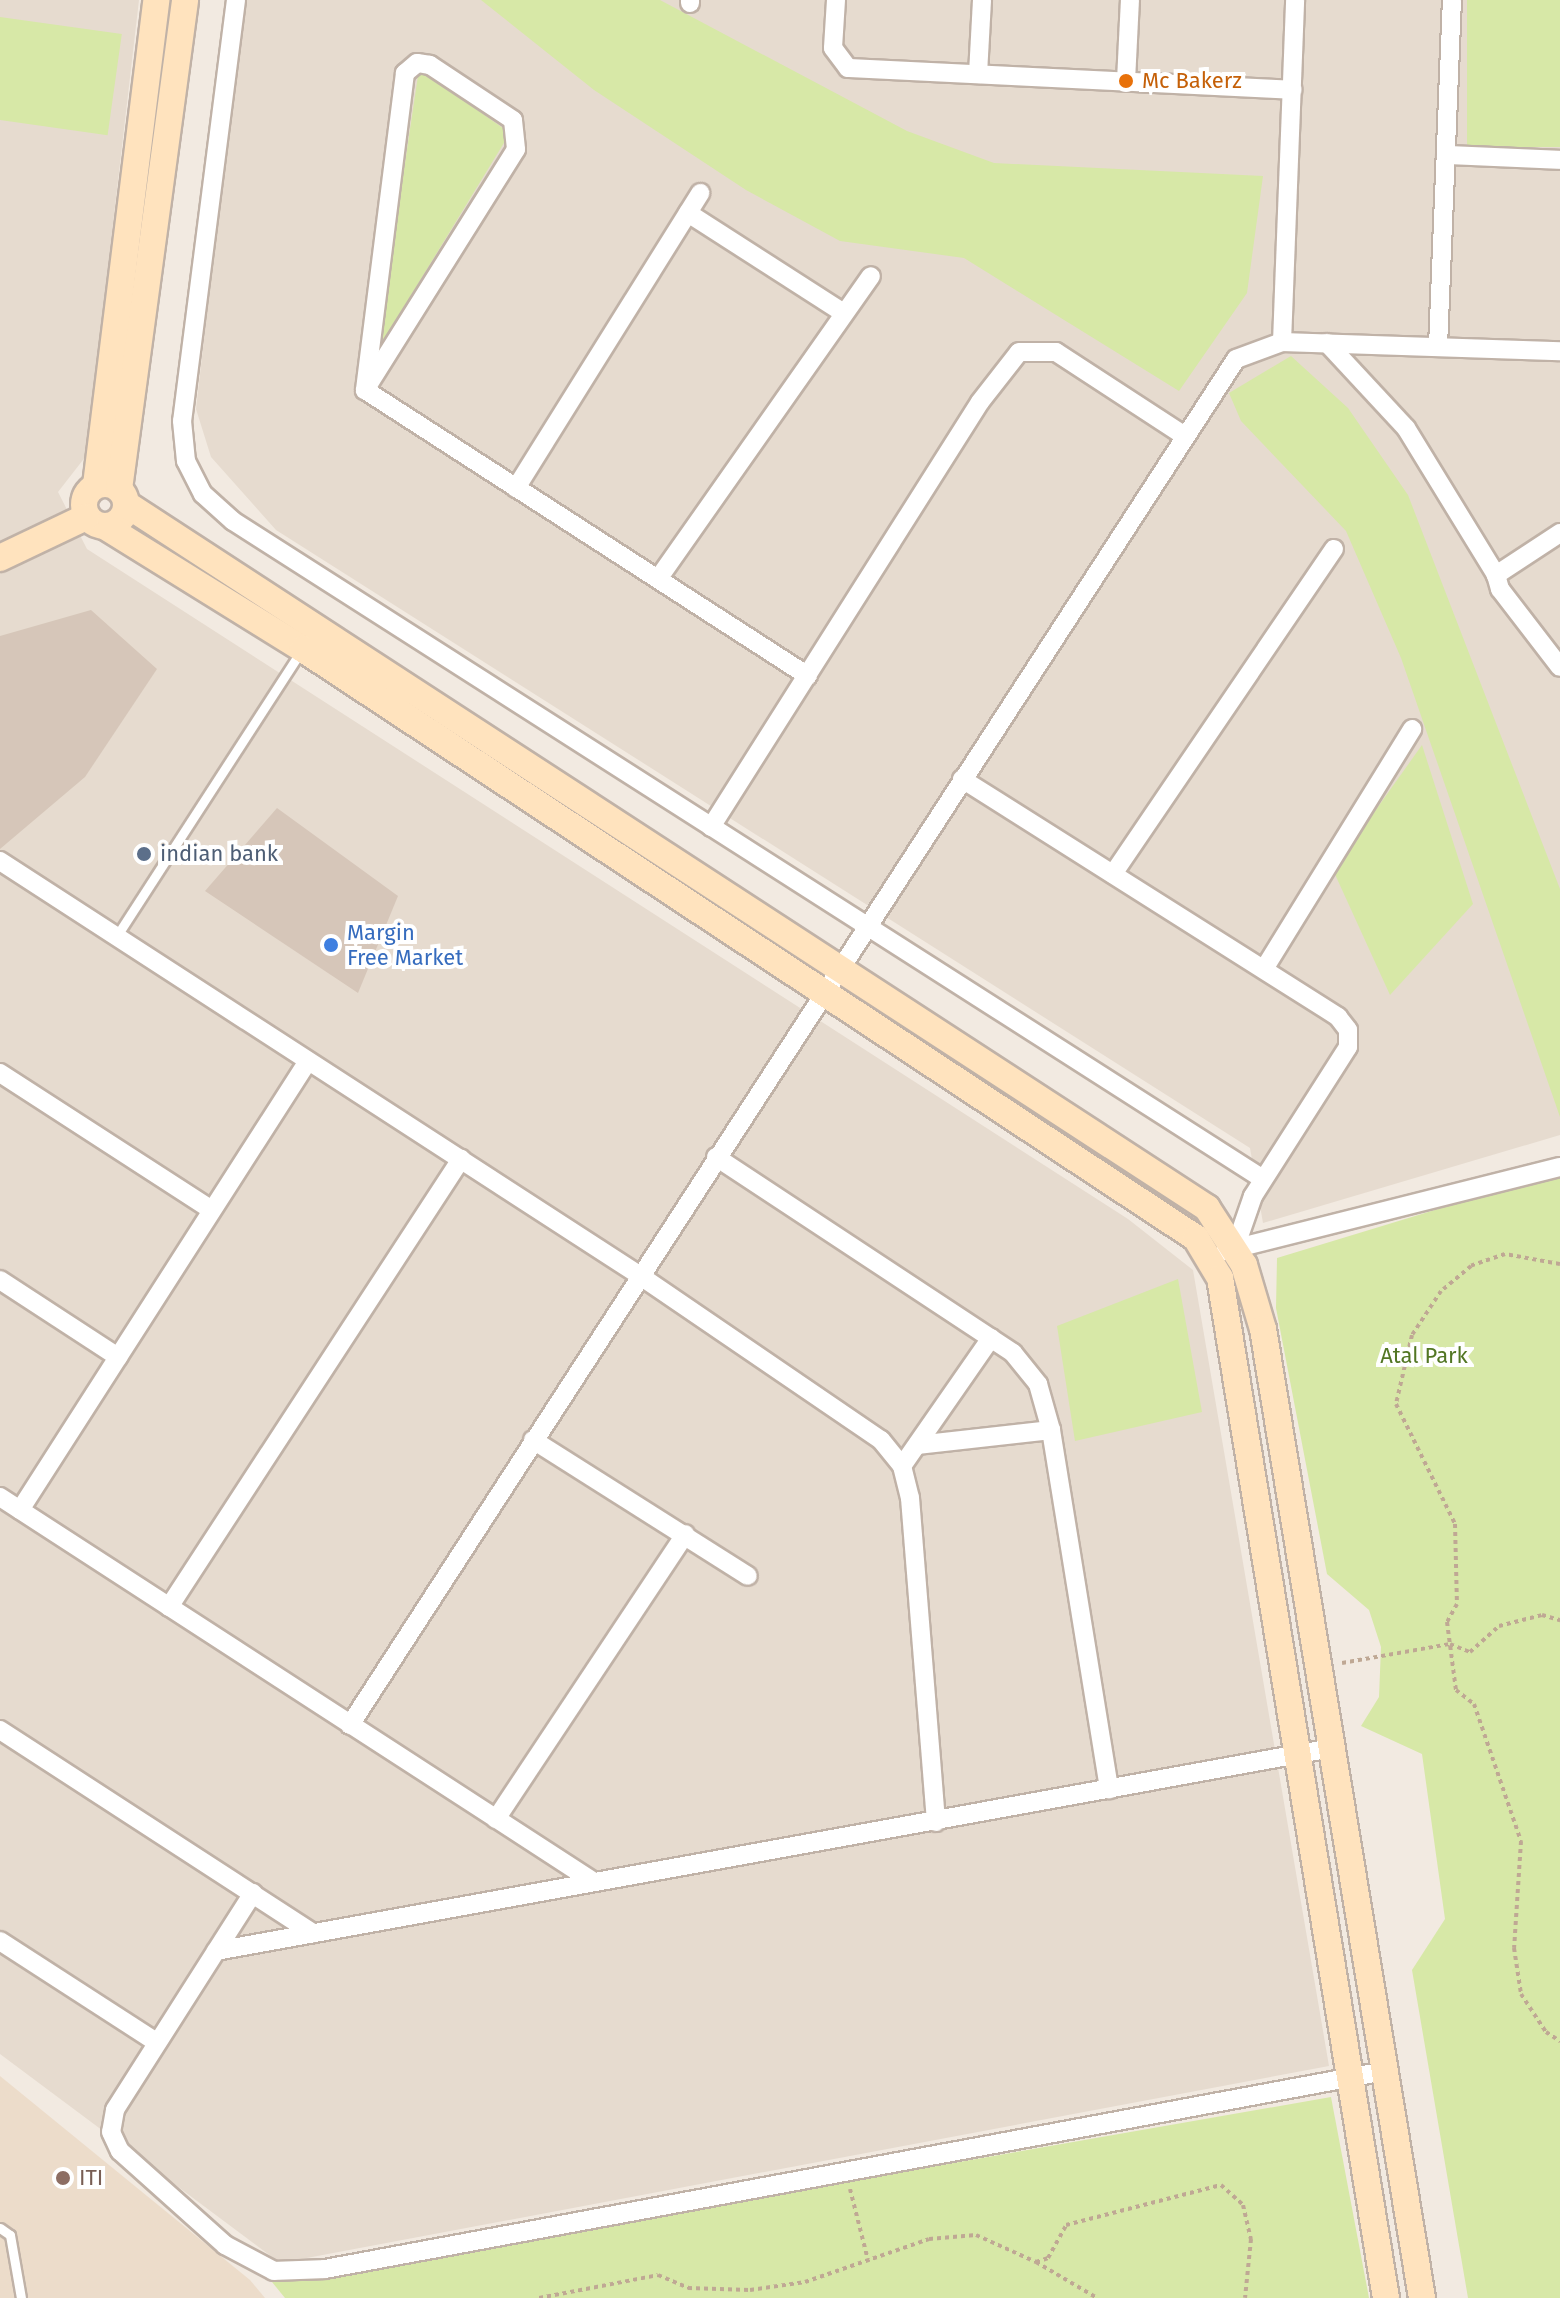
<!DOCTYPE html>
<html>
<head>
<meta charset="utf-8">
<style>
  body { margin:0 }
  #map { position:relative; width:1560px; height:2298px; overflow:hidden; background:#f2eae1; font-family:"Fira Sans",sans-serif }
  div>[style] { position:absolute }
  [style*='--x'] { left:calc(var(--x)*1px); top:calc(var(--y)*1px); width:calc(var(--w)*1px); rotate:calc(var(--a)*1deg) }
  .residential>* { inset:0; background:#e6dbcf }
  .education>* { inset:0; background:#ecdcca }
  .green>* { inset:0; background:#d7e8a7; transform-origin:0 0 }
  .building>* { inset:0; background:#d6c6b9 }
  .path>* { height:4px; margin-top:-2px; transform-origin:0; background:repeating-linear-gradient(90deg,#bfa894 0 4px,transparent 0 8px) }
  .roads { filter:drop-shadow(2px 0 #c0b2a7) drop-shadow(-2px 0 #c0b2a7) drop-shadow(0 2px #c0b2a7) drop-shadow(0 -2px #c0b2a7) }
  .lane>* { height:9px; margin:-4.5px; padding:0 4.5px; transform-origin:4.5px; border-radius:4.5px; background:#fff }
  .street>* { height:18px; margin:-9px; padding:0 9px; transform-origin:9px; border-radius:9px; background:#fff }
  .secondary>* { height:26px; margin:-13px; padding:0 13px; transform-origin:13px; border-radius:13px; background:#ffe3be }
  .secondary>.ring { margin:-13px; padding:0; box-sizing:content-box; background:none; border:26px solid #ffe3be; border-radius:50% }
  .dots>* { width:22px; height:22px; translate:-50% -50%; box-sizing:border-box; border:4px solid #fff; border-radius:50% }
  span { translate:-50% -50%; white-space:nowrap; text-align:center; line-height:1.15; -webkit-text-stroke:8px #fff; paint-order:stroke }
  .food-label { font-size:22px; color:#c56008 }
  .left { translate:0 -50%; text-align:left }
  .service-label { font-size:22px; color:#4e5e75 }
  .shop-label { font-size:22px; color:#366cbe }
  .park-label { font-size:22px; color:#527624 }
  .education-label { font-size:22px; color:#785e54 }
</style>
</head>
<body>
<div id="map">
  <div class="residential">
    <i style="clip-path:polygon(0 0,139px 0,86px 456px,58px 492px,87px 549px,1128px 1219px,1193px 1270px,1329px 2066px,280px 2263px,0 2054px)"></i>
    <i style="clip-path:polygon(243px 0,1560px 0,1560px 1135px,1263px 1223px,1250px 1148px,276px 530px,211px 457px,196px 409px)"></i>
  </div>
  <div class="education">
    <i style="clip-path:polygon(0 2076px,250px 2280px,265px 2298px,0 2298px)"></i>
  </div>
  <div class="green">
    <i style="clip-path:polygon(481px 0,660px 0,907px 131px,994px 163px,1263px 176px,1247px 293px,1179px 391px,964px 258px,840px 241px,746px 190px,594px 90px)"></i>
    <i style="left:1467px;top:0;width:93px;height:147px"></i>
    <i style="left:0;top:17px;width:123px;height:102px;rotate:8deg"></i>
    <i style="clip-path:polygon(419px 69px,510px 133px,377px 351px)"></i>
    <i style="clip-path:polygon(1291px 356px,1348px 408px,1408px 495px,1560px 889px,1560px 1117px,1401px 658px,1346px 531px,1241px 421px,1229px 393px)"></i>
    <i style="clip-path:polygon(1422px 745px,1473px 904px,1390px 995px,1333px 870px)"></i>
    <i style="clip-path:polygon(1560px 1172px,1560px 2298px,1468px 2298px,1412px 1970px,1445px 1919px,1422px 1754px,1361px 1726px,1379px 1697px,1381px 1647px,1369px 1610px,1327px 1574px,1276px 1308px,1277px 1258px)"></i>
    <i style="clip-path:polygon(1178px 1279px,1202px 1412px,1075px 1441px,1057px 1326px)"></i>
    <i style="clip-path:polygon(1331px 2097px,1369px 2298px,285px 2298px,272px 2282px)"></i>
  </div>
  <div class="building">
    <i style="clip-path:polygon(91px 610px,157px 669px,85px 777px,0 849px,0 636px)"></i>
    <i style="clip-path:polygon(277px 808px,398px 896px,358px 993px,205px 891px)"></i>
  </div>
  <div class="path">
    <i style="--x:1560;--y:1264;--w:56;--a:-169.7"></i>
    <i style="--x:1505;--y:1254;--w:36;--a:161"></i>
    <i style="--x:1471;--y:1266;--w:39;--a:140"></i>
    <i style="--x:1441;--y:1291;--w:53;--a:123.4"></i>
    <i style="--x:1412;--y:1335;--w:71;--a:103.1"></i>
    <i style="--x:1396;--y:1404;--w:134;--a:63.8"></i>
    <i style="--x:1455;--y:1524;--w:80;--a:88.6"></i>
    <i style="--x:1457;--y:1604;--w:21;--a:119"></i>
    <i style="--x:1447;--y:1622;--w:69;--a:82.5"></i>
    <i style="--x:1456;--y:1690;--w:23;--a:38"></i>
    <i style="--x:1474;--y:1704;--w:145;--a:71.1"></i>
    <i style="--x:1521;--y:1841;--w:107;--a:93.7"></i>
    <i style="--x:1514;--y:1948;--w:47;--a:81.3"></i>
    <i style="--x:1521;--y:1994;--w:45;--a:56.7"></i>
    <i style="--x:1546;--y:2032;--w:17;--a:33"></i>
    <i style="--x:1342;--y:1663;--w:110;--a:-10"></i>
    <i style="--x:1450;--y:1644;--w:22;--a:22"></i>
    <i style="--x:1470;--y:1652;--w:39;--a:-42"></i>
    <i style="--x:1499;--y:1626;--w:44;--a:-14.3"></i>
    <i style="--x:1542;--y:1615;--w:19;--a:16"></i>
    <i style="--x:850;--y:2189;--w:73;--a:75.8"></i>
    <i style="--x:1036;--y:2262;--w:71;--a:30.5"></i>
    <i style="--x:539;--y:2298;--w:121;--a:-10.9"></i>
    <i style="--x:658;--y:2275;--w:33;--a:23"></i>
    <i style="--x:688;--y:2288;--w:62;--a:1.8"></i>
    <i style="--x:750;--y:2290;--w:56;--a:-8.3"></i>
    <i style="--x:805;--y:2282;--w:131;--a:-19.1"></i>
    <i style="--x:929;--y:2239;--w:47;--a:-4.9"></i>
    <i style="--x:976;--y:2235;--w:66;--a:24.2"></i>
    <i style="--x:1036;--y:2262;--w:13;--a:-18"></i>
    <i style="--x:1048;--y:2258;--w:38;--a:-61"></i>
    <i style="--x:1066;--y:2225;--w:160;--a:-14.5"></i>
    <i style="--x:1221;--y:2185;--w:30;--a:42"></i>
    <i style="--x:1243;--y:2205;--w:35;--a:77"></i>
    <i style="--x:1251;--y:2239;--w:59;--a:95.8"></i>
  </div>
  <div class="roads">
    <div class="lane">
      <i style="--x:116;--y:937;--w:341;--a:-57.1"></i>
      <i style="--x:0;--y:2228;--w:12;--a:35"></i>
      <i style="--x:10;--y:2235;--w:64;--a:80.1"></i>
    </div>
    <div class="street">
      <i style="--x:236;--y:0;--w:424;--a:97.3"></i>
      <i style="--x:182;--y:421;--w:40;--a:84.3"></i>
      <i style="--x:186;--y:461;--w:37;--a:63"></i>
      <i style="--x:203;--y:494;--w:40;--a:42"></i>
      <i style="--x:233;--y:521;--w:1222;--a:32.57"></i>
      <i style="--x:836;--y:0;--w:48;--a:93.6"></i>
      <i style="--x:833;--y:48;--w:25;--a:53"></i>
      <i style="--x:848;--y:68;--w:445;--a:2.8"></i>
      <i style="--x:690;--y:3;--w:3;--a:-90"></i>
      <i style="--x:978;--y:74;--w:74;--a:-86.9"></i>
      <i style="--x:1126;--y:81;--w:81;--a:-87.2"></i>
      <i style="--x:1446;--y:155;--w:114;--a:2.5"></i>
      <i style="--x:688;--y:213;--w:185;--a:32.7"></i>
      <i style="--x:1282;--y:342;--w:342;--a:-87.8"></i>
      <i style="--x:1327;--y:343;--w:116;--a:47.1"></i>
      <i style="--x:1406;--y:428;--w:172;--a:58.5"></i>
      <i style="--x:1438;--y:347;--w:347;--a:-87.7"></i>
      <i style="--x:365;--y:390;--w:284;--a:-57.9"></i>
      <i style="--x:516;--y:149;--w:29;--a:-96"></i>
      <i style="--x:513;--y:120;--w:100;--a:-146.5"></i>
      <i style="--x:430;--y:65;--w:13;--a:-171"></i>
      <i style="--x:417;--y:63;--w:16;--a:140"></i>
      <i style="--x:405;--y:73;--w:320;--a:97.2"></i>
      <i style="--x:365;--y:390;--w:527;--a:32.85"></i>
      <i style="--x:516;--y:488;--w:348;--a:-58"></i>
      <i style="--x:1560;--y:533;--w:77;--a:146.7"></i>
      <i style="--x:1496;--y:575;--w:15;--a:74"></i>
      <i style="--x:1500;--y:589;--w:98;--a:52.4"></i>
      <i style="--x:658;--y:579;--w:370;--a:-54.9"></i>
      <i style="--x:962;--y:779;--w:445;--a:32.3"></i>
      <i style="--x:1338;--y:1017;--w:16;--a:52"></i>
      <i style="--x:1348;--y:1030;--w:17;--a:90"></i>
      <i style="--x:1348;--y:1047;--w:177;--a:122.5"></i>
      <i style="--x:1253;--y:1196;--w:55;--a:109.1"></i>
      <i style="--x:711;--y:827;--w:503;--a:-57.67"></i>
      <i style="--x:980;--y:402;--w:63;--a:-52"></i>
      <i style="--x:1019;--y:352;--w:37;--a:0"></i>
      <i style="--x:1056;--y:352;--w:154;--a:33.1"></i>
      <i style="--x:0;--y:861;--w:761;--a:32.94"></i>
      <i style="--x:639;--y:1275;--w:293;--a:34.3"></i>
      <i style="--x:881;--y:1440;--w:33;--a:51"></i>
      <i style="--x:902;--y:1466;--w:33;--a:76"></i>
      <i style="--x:910;--y:1498;--w:325;--a:85.4"></i>
      <i style="--x:1113;--y:874;--w:393;--a:-55.8"></i>
      <i style="--x:1264;--y:969;--w:282;--a:-58.3"></i>
      <i style="--x:0;--y:1073;--w:252;--a:32.9"></i>
      <i style="--x:716;--y:1157;--w:356;--a:33.4"></i>
      <i style="--x:1013;--y:1353;--w:40;--a:51"></i>
      <i style="--x:1038;--y:1384;--w:48;--a:74.2"></i>
      <i style="--x:1051;--y:1430;--w:364;--a:80.8"></i>
      <i style="--x:1225;--y:1251;--w:345;--a:-14.1"></i>
      <i style="--x:0;--y:1280;--w:141;--a:33.1"></i>
      <i style="--x:533;--y:1440;--w:254;--a:32.3"></i>
      <i style="--x:917;--y:1445;--w:135;--a:-6.4"></i>
      <i style="--x:902;--y:1466;--w:156;--a:-55.2"></i>
      <i style="--x:0;--y:1497;--w:708;--a:32.95"></i>
      <i style="--x:20;--y:1510;--w:533;--a:-57.32"></i>
      <i style="--x:169;--y:1607;--w:535;--a:-56.9"></i>
      <i style="--x:350;--y:1725;--w:1628;--a:-57.03"></i>
      <i style="--x:1236;--y:359;--w:49;--a:-20.3"></i>
      <i style="--x:1282;--y:342;--w:278;--a:1.9"></i>
      <i style="--x:0;--y:1730;--w:373;--a:33"></i>
      <i style="--x:496;--y:1819;--w:342;--a:-56.4"></i>
      <i style="--x:253;--y:1893;--w:257;--a:122.5"></i>
      <i style="--x:115;--y:2110;--w:22;--a:100"></i>
      <i style="--x:111;--y:2132;--w:21;--a:65"></i>
      <i style="--x:120;--y:2151;--w:141;--a:41.8"></i>
      <i style="--x:225;--y:2245;--w:55;--a:28"></i>
      <i style="--x:274;--y:2271;--w:51;--a:-2.2"></i>
      <i style="--x:325;--y:2269;--w:1078;--a:-10.58"></i>
      <i style="--x:0;--y:1941;--w:186;--a:32.9"></i>
      <i style="--x:216;--y:1951;--w:1134;--a:-10.31"></i>
    </div>
    <div class="secondary">
      <i class="ring" style="left:84px;top:484px;width:16px;height:16px"></i>
      <i style="--x:96;--y:485;--w:489;--a:-82.9"></i>
      <i style="--x:119;--y:489;--w:493;--a:-82.3"></i>
      <i style="--x:126;--y:504;--w:1290;--a:33.07"></i>
      <i style="--x:1207;--y:1208;--w:68;--a:57"></i>
      <i style="--x:1244;--y:1265;--w:67;--a:73.5"></i>
      <i style="--x:1263;--y:1329;--w:982;--a:80.68"></i>
      <i style="--x:106;--y:527;--w:232;--a:31.8"></i>
      <i style="--x:303;--y:649;--w:1070;--a:33.41"></i>
      <i style="--x:1196;--y:1238;--w:47;--a:59"></i>
      <i style="--x:1220;--y:1278;--w:1033;--a:80.76"></i>
      <i style="--x:0;--y:558;--w:95;--a:-25.5"></i>
    </div>
  </div>
  <div class="dots">
    <i style="left:1126px;top:81px;background:#e8710a"></i>
    <i style="left:144px;top:854px;background:#5c6f8a"></i>
    <i style="left:331px;top:945px;background:#3f7fe0"></i>
    <i style="left:63px;top:2178px;background:#8d6e63"></i>
  </div>
  <div class="food-label">
    <span class="left" style="left:1142px;top:81px">Mc Bakerz</span>
  </div>
  <div class="service-label">
    <span class="left" style="left:160px;top:854px">indian bank</span>
  </div>
  <div class="shop-label">
    <span class="left" style="left:347px;top:945px">Margin<br>Free Market</span>
  </div>
  <div class="park-label">
    <span style="left:1424px;top:1356px">Atal Park</span>
  </div>
  <div class="education-label">
    <span class="left" style="left:79px;top:2178px">ITI</span>
  </div>
</div>
</body>
</html>
